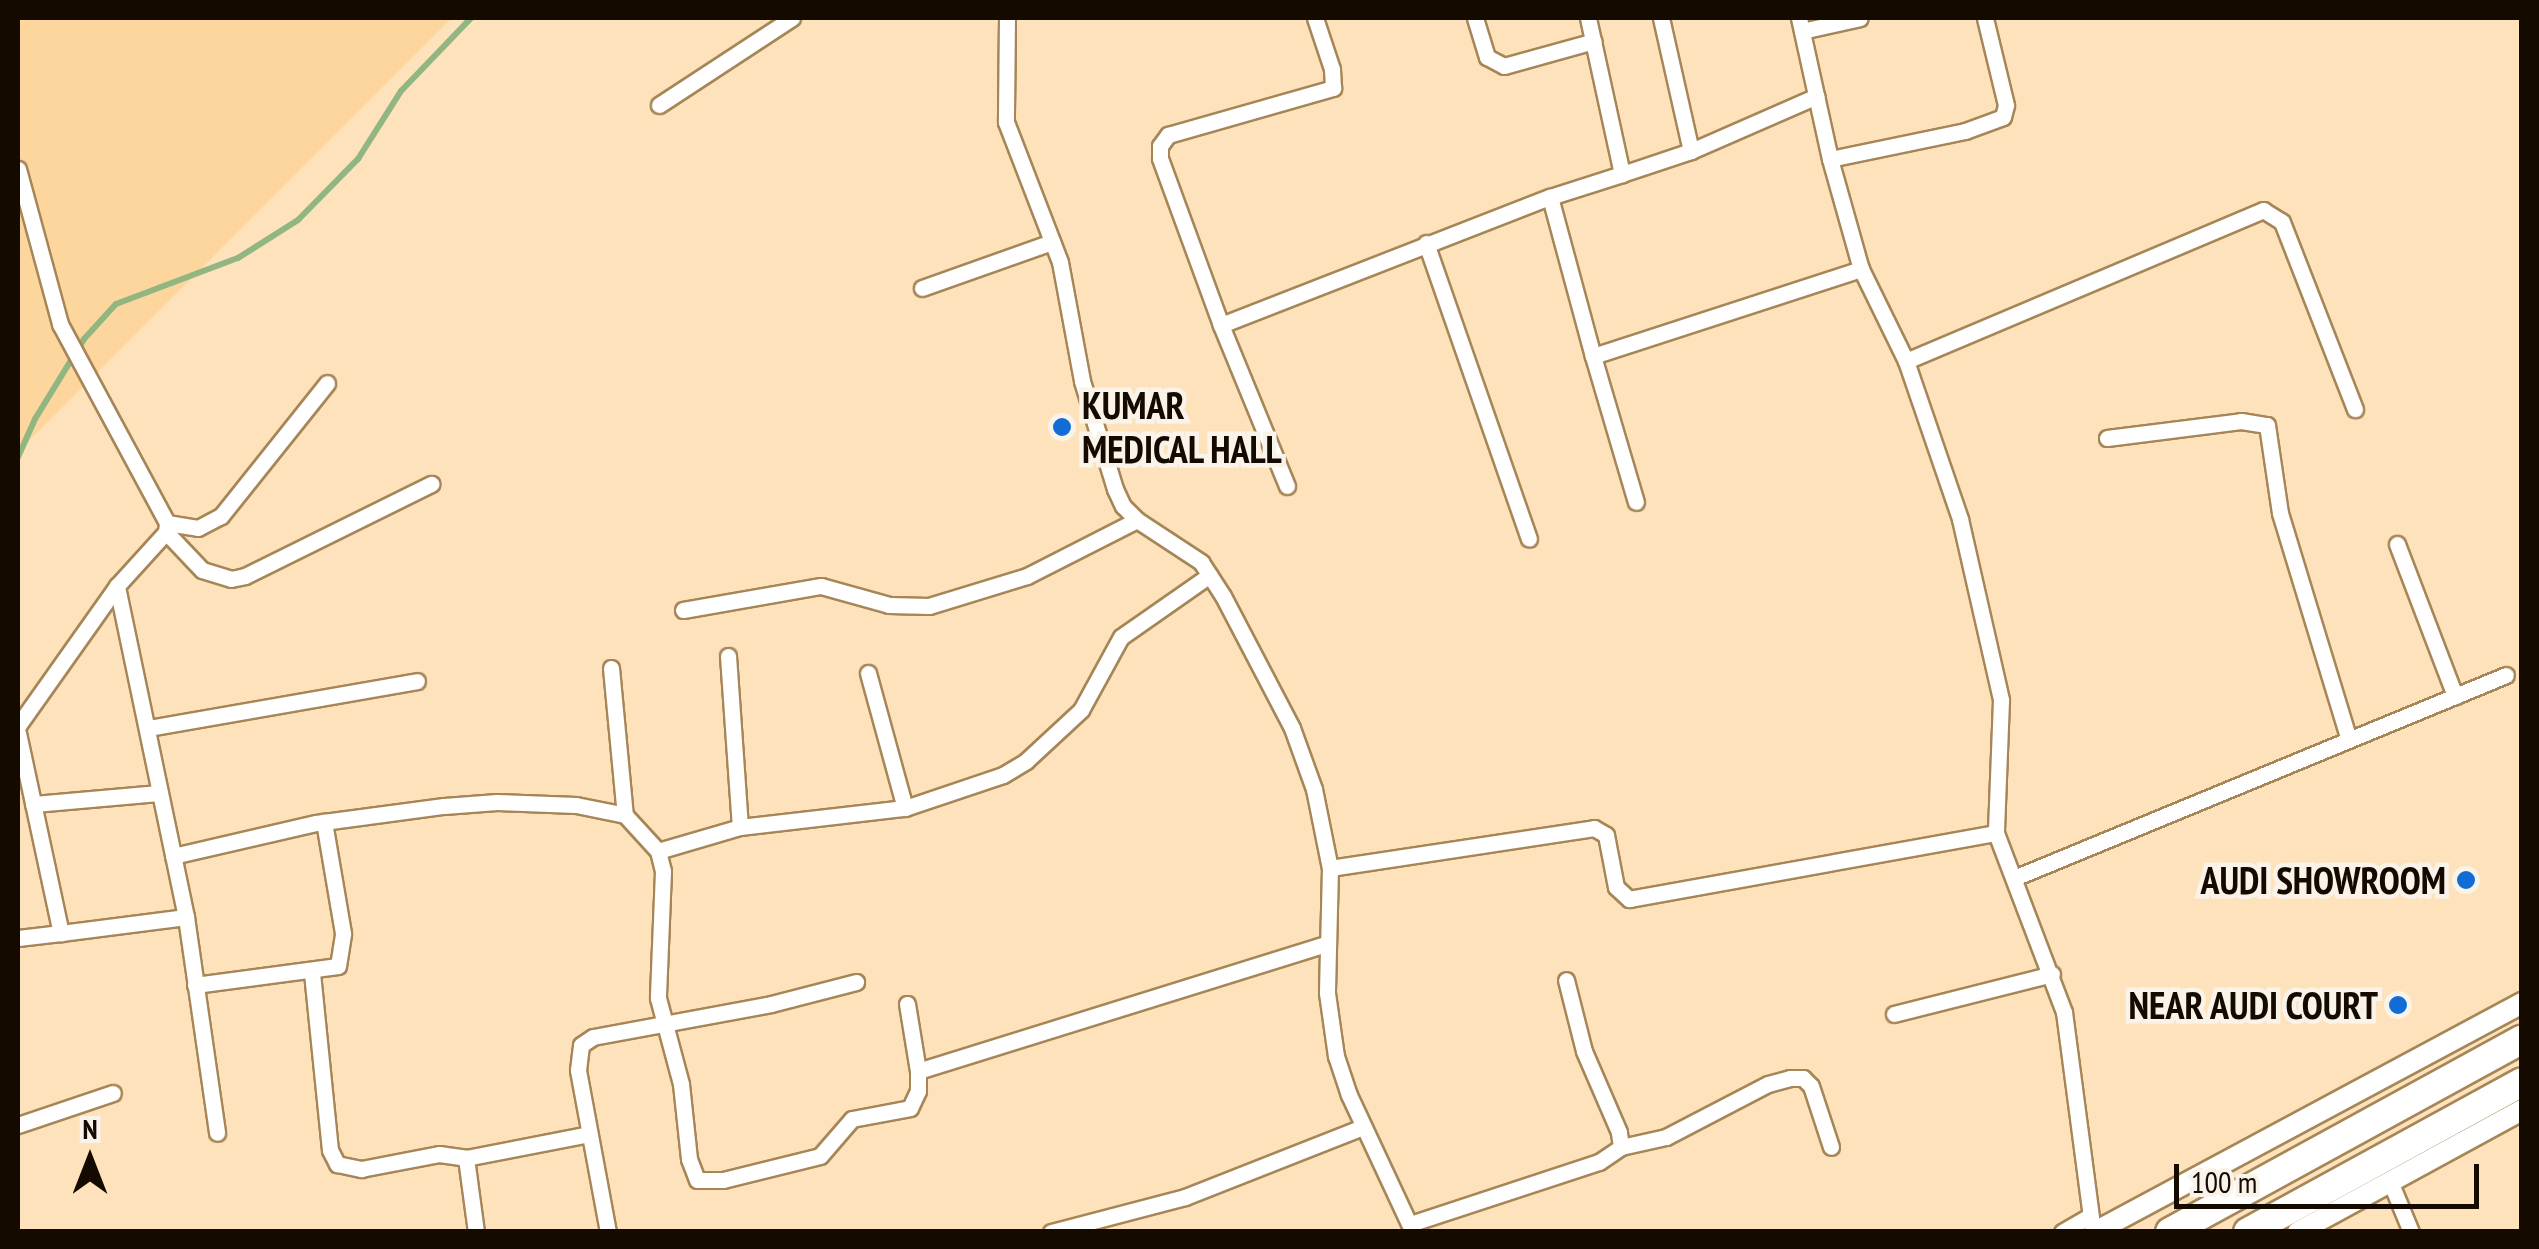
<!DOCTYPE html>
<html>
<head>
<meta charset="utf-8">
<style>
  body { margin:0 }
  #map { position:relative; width:2539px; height:1249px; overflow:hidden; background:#fee2bb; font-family:"PT Sans Narrow",sans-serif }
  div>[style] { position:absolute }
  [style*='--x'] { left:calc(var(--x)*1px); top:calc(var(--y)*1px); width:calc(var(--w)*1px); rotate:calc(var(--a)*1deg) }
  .built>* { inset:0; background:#fdd69d }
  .stream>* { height:6px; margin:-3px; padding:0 3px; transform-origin:3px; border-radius:3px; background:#91b681 }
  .roads { filter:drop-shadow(2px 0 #a68657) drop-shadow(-2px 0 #a68657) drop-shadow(0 2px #a68657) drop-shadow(0 -2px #a68657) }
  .minor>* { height:15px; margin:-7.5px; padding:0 7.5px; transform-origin:7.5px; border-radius:7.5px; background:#fff }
  .tertiary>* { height:20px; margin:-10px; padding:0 10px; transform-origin:10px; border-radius:10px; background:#fff }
  .trunk>* { height:28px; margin:-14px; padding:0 14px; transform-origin:14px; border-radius:14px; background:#fff }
  .dots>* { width:28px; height:28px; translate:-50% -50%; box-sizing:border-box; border:5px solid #faf3e9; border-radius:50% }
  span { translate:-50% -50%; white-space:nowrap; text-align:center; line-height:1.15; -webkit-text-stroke:9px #faf3e9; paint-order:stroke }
  .poi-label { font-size:38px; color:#150a00; font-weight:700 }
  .left { translate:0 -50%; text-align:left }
  .right { translate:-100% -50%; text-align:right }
  .frame { position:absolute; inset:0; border:20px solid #150a00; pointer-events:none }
  .north { position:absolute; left:40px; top:1109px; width:100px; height:100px; -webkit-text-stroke:8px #faf3e9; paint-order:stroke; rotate:0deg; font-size:28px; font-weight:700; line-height:40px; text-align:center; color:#150a00 }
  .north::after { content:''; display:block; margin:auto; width:35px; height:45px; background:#150a00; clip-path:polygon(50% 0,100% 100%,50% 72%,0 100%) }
  .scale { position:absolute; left:2174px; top:1164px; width:305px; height:45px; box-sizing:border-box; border:5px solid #150a00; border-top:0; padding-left:12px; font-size:30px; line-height:35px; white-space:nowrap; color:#150a00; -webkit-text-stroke:8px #faf3e9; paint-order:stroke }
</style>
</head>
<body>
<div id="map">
  <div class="built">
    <i style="clip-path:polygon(18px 18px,452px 18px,18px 452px)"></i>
  </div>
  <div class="stream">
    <i style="--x:18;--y:457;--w:42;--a:-65.9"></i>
    <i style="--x:35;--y:419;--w:94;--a:-58.5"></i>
    <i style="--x:84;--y:339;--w:47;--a:-47.6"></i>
    <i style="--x:116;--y:304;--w:130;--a:-20.7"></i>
    <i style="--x:238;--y:258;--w:71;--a:-32.3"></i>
    <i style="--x:298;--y:220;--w:86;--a:-45.5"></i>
    <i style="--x:358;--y:159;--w:80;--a:-57.7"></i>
    <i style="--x:401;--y:91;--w:101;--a:-46.2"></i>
  </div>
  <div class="roads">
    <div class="minor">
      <i style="--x:1007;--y:18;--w:104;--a:90.6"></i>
      <i style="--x:1006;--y:122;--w:150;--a:68.9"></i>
      <i style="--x:1060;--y:262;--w:121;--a:79.5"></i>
      <i style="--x:1082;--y:381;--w:113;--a:73"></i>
      <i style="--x:1115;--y:489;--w:19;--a:65"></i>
      <i style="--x:1123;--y:506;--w:20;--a:45"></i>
      <i style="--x:1137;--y:520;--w:77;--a:33.3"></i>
      <i style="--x:1201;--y:562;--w:40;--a:57.1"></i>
      <i style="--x:1223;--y:596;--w:149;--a:62.4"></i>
      <i style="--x:1292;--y:728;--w:65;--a:70.2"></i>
      <i style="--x:1314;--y:789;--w:81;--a:78.6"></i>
      <i style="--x:1330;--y:868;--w:125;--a:91.4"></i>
      <i style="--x:1327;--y:993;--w:64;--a:81.9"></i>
      <i style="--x:1336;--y:1056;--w:41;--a:71.6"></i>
      <i style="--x:1349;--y:1095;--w:151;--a:65"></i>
      <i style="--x:1475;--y:18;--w:41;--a:72.9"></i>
      <i style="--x:1487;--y:57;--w:19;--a:28"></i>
      <i style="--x:1504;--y:66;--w:93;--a:-15.5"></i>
      <i style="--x:1588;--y:18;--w:160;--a:77.7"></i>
      <i style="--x:1622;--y:174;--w:76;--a:162.3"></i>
      <i style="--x:1550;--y:197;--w:165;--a:74.9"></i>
      <i style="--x:1593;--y:356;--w:282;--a:-18"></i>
      <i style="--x:1799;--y:18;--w:144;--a:77.6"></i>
      <i style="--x:1830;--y:159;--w:114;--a:74.3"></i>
      <i style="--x:1861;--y:269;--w:102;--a:63.9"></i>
      <i style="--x:1906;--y:361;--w:167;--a:71.1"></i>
      <i style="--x:1960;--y:519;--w:186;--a:77.2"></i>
      <i style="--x:2001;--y:700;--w:133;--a:92.2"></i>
      <i style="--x:1996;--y:833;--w:191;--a:69.2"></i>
      <i style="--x:2064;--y:1012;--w:222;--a:82.5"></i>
      <i style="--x:1802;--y:31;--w:59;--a:-12.6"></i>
      <i style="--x:659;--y:105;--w:159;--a:-33.2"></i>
      <i style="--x:1691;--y:151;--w:137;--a:-23.6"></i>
      <i style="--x:1830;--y:159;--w:138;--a:-11.7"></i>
      <i style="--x:1965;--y:131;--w:40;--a:-20.2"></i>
      <i style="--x:2003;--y:117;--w:12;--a:-76"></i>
      <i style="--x:2006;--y:105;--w:89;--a:-103.6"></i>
      <i style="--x:18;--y:169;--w:161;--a:74.8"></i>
      <i style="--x:60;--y:324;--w:226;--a:61.7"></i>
      <i style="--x:167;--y:523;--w:9;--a:96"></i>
      <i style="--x:166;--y:532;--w:73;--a:132.2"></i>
      <i style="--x:117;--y:586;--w:171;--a:125.3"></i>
      <i style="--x:1622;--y:174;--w:73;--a:-18.4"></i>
      <i style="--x:1691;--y:151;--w:136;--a:-102.7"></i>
      <i style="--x:1426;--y:243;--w:313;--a:70.8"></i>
      <i style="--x:922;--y:288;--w:138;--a:-19.5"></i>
      <i style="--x:1221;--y:325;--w:178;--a:-110.1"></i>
      <i style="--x:1160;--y:158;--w:12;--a:-90"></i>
      <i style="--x:1160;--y:146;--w:14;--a:-54"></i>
      <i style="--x:1168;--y:135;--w:172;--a:-15.9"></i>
      <i style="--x:1333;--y:88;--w:19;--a:-93"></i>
      <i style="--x:1332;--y:69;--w:54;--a:-108.4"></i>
      <i style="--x:1593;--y:356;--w:152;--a:73.6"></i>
      <i style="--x:1906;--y:361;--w:388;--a:-22.9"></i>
      <i style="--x:2263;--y:210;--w:22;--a:32"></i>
      <i style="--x:2282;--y:222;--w:201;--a:68.7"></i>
      <i style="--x:2107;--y:438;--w:135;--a:-7.2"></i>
      <i style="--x:2241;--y:421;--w:26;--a:9"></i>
      <i style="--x:2267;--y:425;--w:89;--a:81.6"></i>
      <i style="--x:2280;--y:513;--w:237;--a:73.1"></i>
      <i style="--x:1287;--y:486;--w:174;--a:-112.3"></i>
      <i style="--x:1221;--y:325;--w:353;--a:-21.3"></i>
      <i style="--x:167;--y:523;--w:31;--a:9"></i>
      <i style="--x:198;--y:528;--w:26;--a:-28"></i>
      <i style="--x:221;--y:516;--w:170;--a:-51.4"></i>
      <i style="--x:166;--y:532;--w:52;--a:46.5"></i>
      <i style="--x:202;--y:570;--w:30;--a:17"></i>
      <i style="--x:231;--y:579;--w:14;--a:-12"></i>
      <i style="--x:245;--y:576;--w:208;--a:-26.3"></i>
      <i style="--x:2397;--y:544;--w:163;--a:69.1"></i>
      <i style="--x:683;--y:610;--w:140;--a:-9.9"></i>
      <i style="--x:821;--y:586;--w:71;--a:15.6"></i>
      <i style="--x:889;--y:605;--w:40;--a:1.4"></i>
      <i style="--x:929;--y:606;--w:102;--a:-17"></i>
      <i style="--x:1027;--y:576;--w:123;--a:-27"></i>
      <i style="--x:728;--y:656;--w:171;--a:86"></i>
      <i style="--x:611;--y:668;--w:148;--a:84.6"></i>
      <i style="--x:625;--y:815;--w:49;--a:47.5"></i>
      <i style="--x:658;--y:851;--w:21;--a:76"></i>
      <i style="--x:663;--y:871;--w:127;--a:92.3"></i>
      <i style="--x:658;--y:998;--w:89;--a:75"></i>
      <i style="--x:681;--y:1084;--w:75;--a:83.9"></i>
      <i style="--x:689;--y:1159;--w:22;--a:69"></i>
      <i style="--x:697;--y:1180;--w:26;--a:0"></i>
      <i style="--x:723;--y:1180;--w:100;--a:-13.9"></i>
      <i style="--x:820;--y:1156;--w:49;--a:-49.1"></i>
      <i style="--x:852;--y:1119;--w:59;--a:-10.7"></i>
      <i style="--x:910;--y:1108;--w:19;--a:-65"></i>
      <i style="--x:918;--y:1091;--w:20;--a:-90"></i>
      <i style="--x:918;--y:1071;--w:68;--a:-99.3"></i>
      <i style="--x:868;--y:673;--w:140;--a:74.7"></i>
      <i style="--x:148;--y:728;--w:273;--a:-9.9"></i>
      <i style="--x:18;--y:733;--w:205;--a:77.9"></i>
      <i style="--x:61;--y:933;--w:126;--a:-7.3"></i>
      <i style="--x:186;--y:917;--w:338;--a:-101.8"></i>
      <i style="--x:33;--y:804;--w:127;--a:-5"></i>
      <i style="--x:658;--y:851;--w:85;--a:-16.3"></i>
      <i style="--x:740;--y:827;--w:166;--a:-6.6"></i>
      <i style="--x:905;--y:808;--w:103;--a:-18.6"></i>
      <i style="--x:1003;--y:775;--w:27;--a:-31"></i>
      <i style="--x:1026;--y:761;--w:75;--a:-42.8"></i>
      <i style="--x:1081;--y:710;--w:83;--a:-61.3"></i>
      <i style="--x:1121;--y:637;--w:108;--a:-34.9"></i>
      <i style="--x:173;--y:856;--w:147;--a:-13"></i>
      <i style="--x:316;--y:823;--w:129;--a:-7.6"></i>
      <i style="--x:444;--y:806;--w:53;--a:-4.3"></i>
      <i style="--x:497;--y:802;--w:79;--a:2.2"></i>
      <i style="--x:576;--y:805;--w:50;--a:11.5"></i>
      <i style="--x:1330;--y:868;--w:267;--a:-8.6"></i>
      <i style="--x:1594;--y:828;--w:14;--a:30"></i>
      <i style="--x:1606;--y:835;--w:53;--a:79.1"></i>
      <i style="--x:1616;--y:887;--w:18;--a:43"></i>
      <i style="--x:1629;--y:899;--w:373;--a:-10.2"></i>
      <i style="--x:2014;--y:878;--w:532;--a:-22.42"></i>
      <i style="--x:186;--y:917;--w:218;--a:81.8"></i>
      <i style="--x:18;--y:938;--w:43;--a:-6.6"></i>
      <i style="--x:312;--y:973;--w:178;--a:84.2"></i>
      <i style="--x:330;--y:1150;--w:16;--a:63"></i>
      <i style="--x:337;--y:1164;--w:25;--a:12"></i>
      <i style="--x:361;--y:1169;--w:79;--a:-10.9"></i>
      <i style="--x:439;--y:1154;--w:27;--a:8"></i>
      <i style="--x:466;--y:1158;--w:125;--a:-11"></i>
      <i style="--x:195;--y:985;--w:144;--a:-7.6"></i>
      <i style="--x:338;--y:966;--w:33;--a:-81"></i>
      <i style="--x:343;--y:933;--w:113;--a:-99.7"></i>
      <i style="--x:1894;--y:1014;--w:163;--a:-14.2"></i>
      <i style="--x:918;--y:1071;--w:428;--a:-17.3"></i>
      <i style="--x:18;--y:1125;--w:100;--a:-18.6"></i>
      <i style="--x:1621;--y:1147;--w:46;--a:-12.5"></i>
      <i style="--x:1666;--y:1137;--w:115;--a:-27.5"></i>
      <i style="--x:1768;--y:1084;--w:23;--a:-15"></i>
      <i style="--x:1790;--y:1078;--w:13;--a:0"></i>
      <i style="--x:1803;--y:1078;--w:11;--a:45"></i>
      <i style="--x:1811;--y:1086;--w:64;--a:71.8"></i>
      <i style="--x:466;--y:1158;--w:75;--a:82.3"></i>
      <i style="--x:2390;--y:1181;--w:55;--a:67.6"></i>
      <i style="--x:1410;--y:1224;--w:199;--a:-18.2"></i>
      <i style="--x:1599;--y:1162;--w:27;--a:-34"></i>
      <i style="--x:1621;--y:1147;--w:15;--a:-98"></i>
      <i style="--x:1619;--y:1132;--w:88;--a:-113.4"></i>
      <i style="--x:1584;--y:1051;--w:73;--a:-104.2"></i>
      <i style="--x:608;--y:1232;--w:165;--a:-100.5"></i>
      <i style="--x:578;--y:1070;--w:25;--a:-83"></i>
      <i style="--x:581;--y:1045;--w:14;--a:-34"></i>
      <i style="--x:593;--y:1037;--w:181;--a:-10.5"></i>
      <i style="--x:771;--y:1004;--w:88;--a:-14.5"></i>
      <i style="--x:1051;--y:1232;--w:138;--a:-14.6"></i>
      <i style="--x:1185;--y:1197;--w:191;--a:-21.5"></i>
      <i style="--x:2062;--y:1232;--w:32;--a:-30"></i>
    </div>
    <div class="tertiary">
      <i style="--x:2095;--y:1232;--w:485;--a:-28.2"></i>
      <i style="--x:2298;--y:1232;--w:255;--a:-28.6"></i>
    </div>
    <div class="trunk">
      <i style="--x:2170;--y:1232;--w:401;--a:-28.7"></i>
      <i style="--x:2248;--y:1232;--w:312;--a:-28.7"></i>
    </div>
  </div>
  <div class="dots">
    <i style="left:1062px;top:427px;background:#116cd5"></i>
    <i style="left:2466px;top:880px;background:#116cd5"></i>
    <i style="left:2398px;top:1005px;background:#116cd5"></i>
  </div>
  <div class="poi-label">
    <span class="left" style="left:1082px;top:427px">KUMAR<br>MEDICAL HALL</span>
    <span class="right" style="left:2446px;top:880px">AUDI SHOWROOM</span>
    <span class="right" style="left:2378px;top:1005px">NEAR AUDI COURT</span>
  </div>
  <div class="frame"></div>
  <div class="north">N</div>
  <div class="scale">100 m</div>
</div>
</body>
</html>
